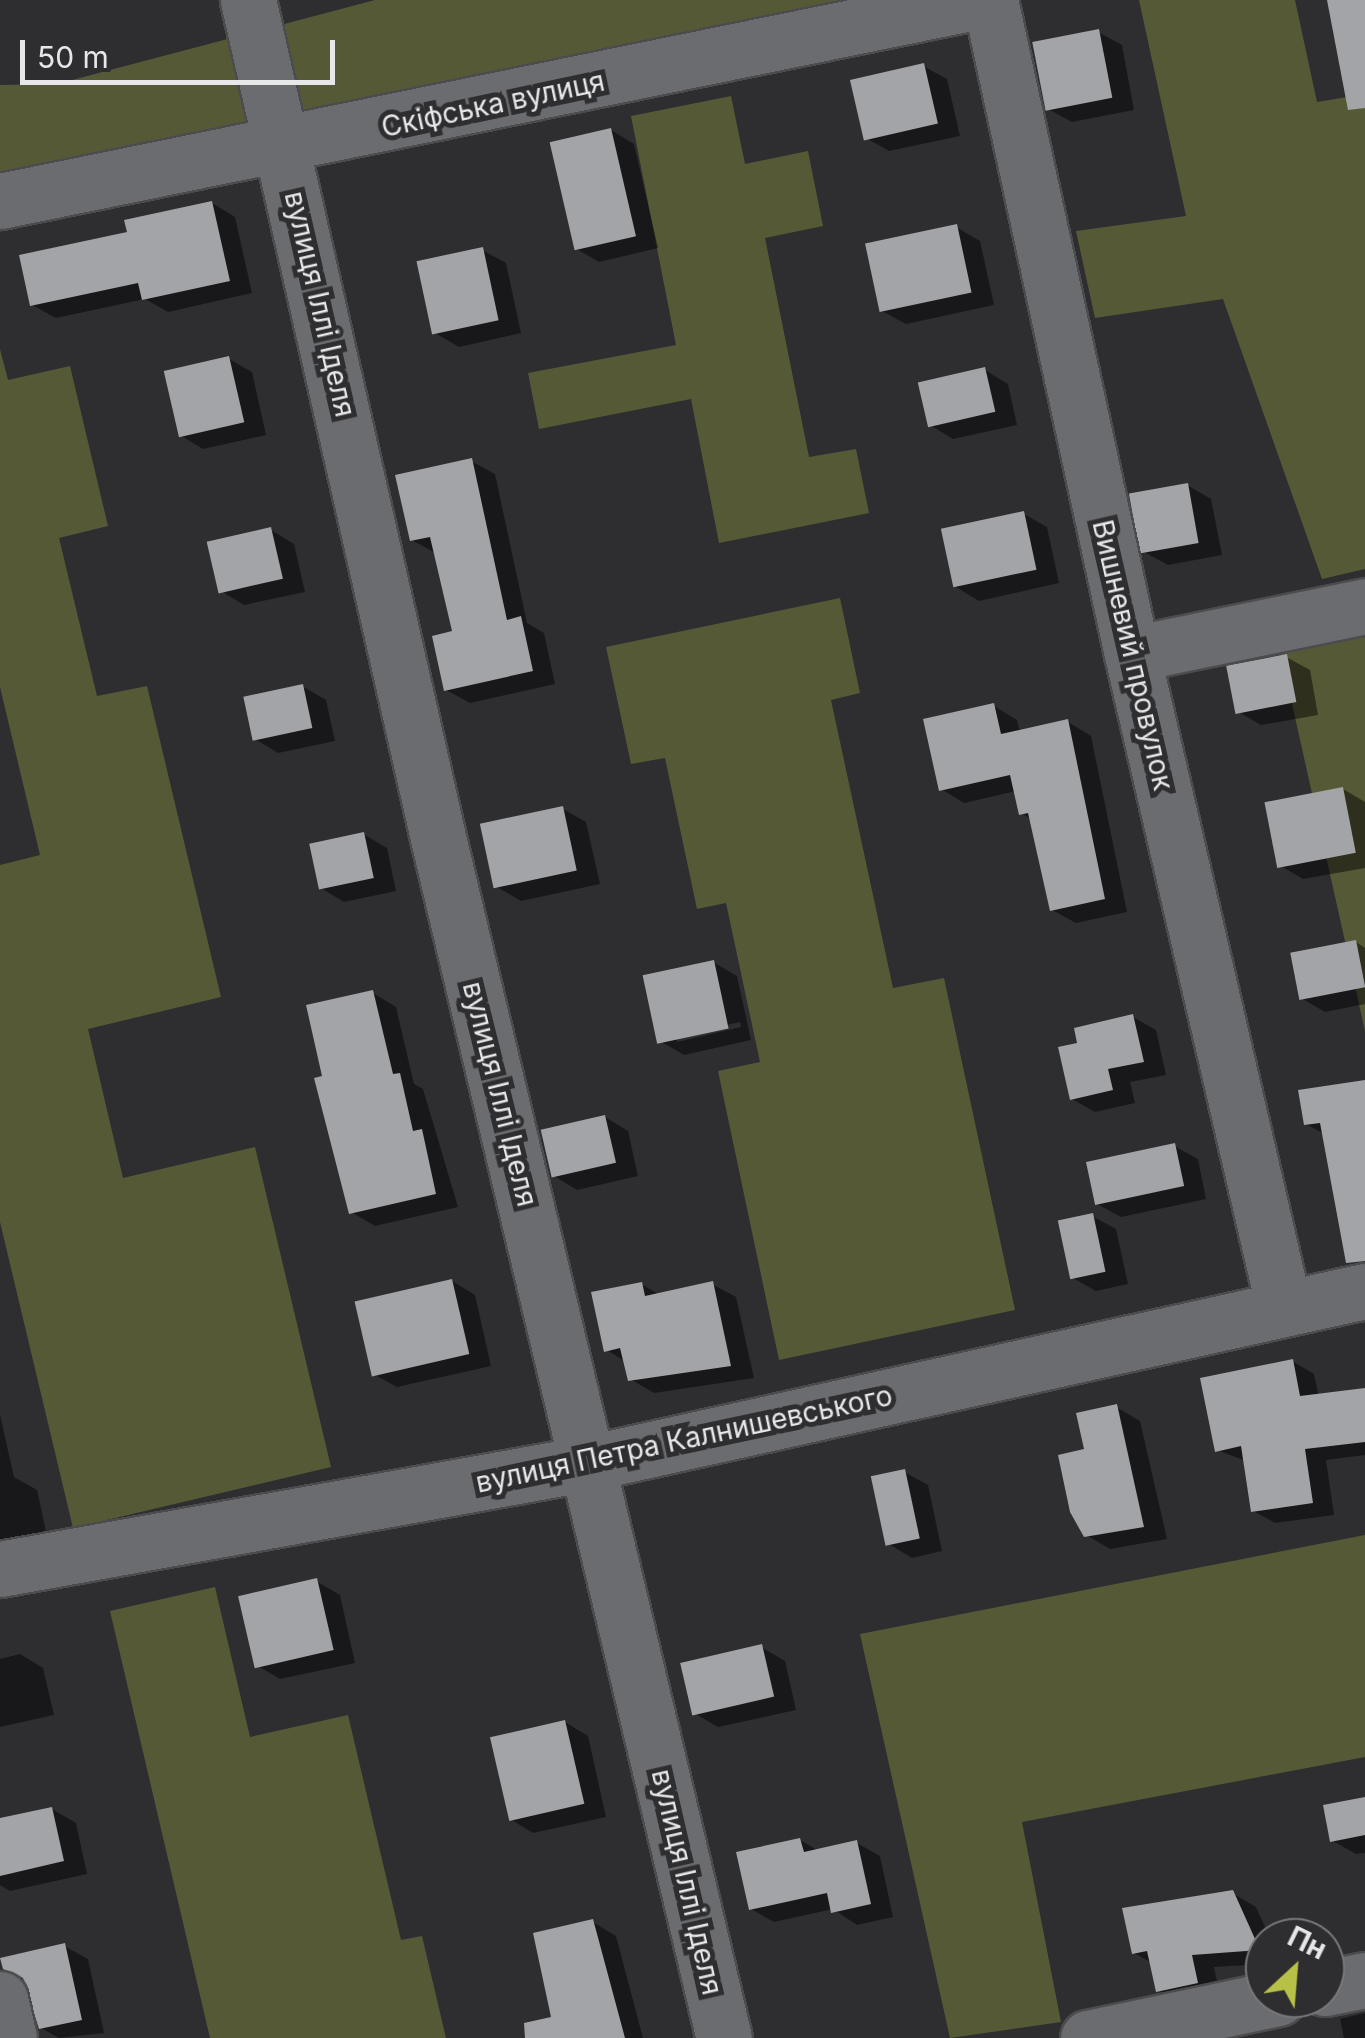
<!DOCTYPE html>
<html>
<head>
<meta charset="utf-8">
<style>
  body { margin:0 }
  #map { position:relative; width:1365px; height:2038px; overflow:hidden; background:#2e2e31; font-family:Inter,sans-serif }
  div>[style] { position:absolute }
  [style*='--x'] { left:calc(var(--x)*1px); top:calc(var(--y)*1px); width:calc(var(--w)*1px); rotate:calc(var(--a)*1deg) }
  .green>* { inset:0; background:#565936 }
  .shadow>* { inset:0; background:#0007 }
  .building>* { inset:0; background:#a3a4a7; transform-origin:0 0 }
  .roads { filter:drop-shadow(2px 0 #4c4c4f) drop-shadow(-2px 0 #4c4c4f) drop-shadow(0 2px #4c4c4f) drop-shadow(0 -2px #4c4c4f) }
  .minor>* { height:55px; margin:-27.5px; padding:0 27.5px; transform-origin:27.5px; border-radius:27.5px; background:#6b6c6f }
  span { translate:-50% -50%; white-space:nowrap; text-align:center; line-height:1.15; -webkit-text-stroke:10px #2e2e31; paint-order:stroke }
  .street-label { font-size:28px; color:#e7e7e9 }
  .north { position:absolute; left:1245px; top:1918px; width:100px; height:100px; box-sizing:border-box; background:#2e2e31; border:2px solid #78787b; border-radius:50%; rotate:26deg; font-size:28px; font-weight:700; line-height:40px; text-align:center; color:#e7e7e9 }
  .north::after { content:''; display:block; margin:auto; width:35px; height:45px; background:#b8c147; clip-path:polygon(50% 0,100% 100%,50% 72%,0 100%) }
  .scale { position:absolute; left:20px; top:40px; width:315px; height:45px; box-sizing:border-box; border:5px solid #e7e7e9; border-top:0; padding-left:12px; font-size:30px; line-height:35px; white-space:nowrap; color:#e7e7e9; -webkit-text-stroke:8px #2e2e31; paint-order:stroke }
</style>
</head>
<body>
<div id="map">
  <div class="green">
    <i style="clip-path:polygon(375px 0,984px 0,0 201px,0 85px,57px 84px)"></i>
    <i style="clip-path:polygon(1139px 0,1295px 0,1317px 102px,1365px 94px,1365px 569px,1322px 579px,1223px 299px,1095px 318px,1076px 231px,1186px 216px)"></i>
    <i style="clip-path:polygon(731px 96px,745px 164px,808px 151px,823px 226px,765px 238px,809px 457px,856px 449px,869px 513px,719px 543px,691px 399px,539px 429px,528px 373px,676px 345px,631px 116px)"></i>
    <i style="clip-path:polygon(0 349px,8px 380px,70px 366px,108px 526px,59px 538px,97px 696px,147px 686px,221px 997px,88px 1029px,123px 1178px,255px 1147px,331px 1467px,73px 1528px,0 1222px,0 865px,40px 855px,0 687px)"></i>
    <i style="clip-path:polygon(840px 598px,860px 693px,831px 700px,893px 988px,944px 978px,1015px 1310px,779px 1360px,718px 1071px,760px 1062px,726px 903px,697px 909px,665px 758px,631px 764px,606px 647px)"></i>
    <i style="clip-path:polygon(1365px 634px,1365px 1031px,1280px 650px)"></i>
    <i style="clip-path:polygon(1365px 1535px,1365px 1757px,1022px 1822px,1061px 2022px,950px 2038px,860px 1634px)"></i>
    <i style="clip-path:polygon(215px 1587px,250px 1737px,348px 1715px,401px 1940px,422px 1936px,446px 2038px,210px 2038px,110px 1611px)"></i>
  </div>
  <div class="shadow">
    <i style="clip-path:polygon(1098px 32px,1122px 45px,1134px 110px,1072px 122px,1048px 109px)"></i>
    <i style="clip-path:polygon(923px 66px,947px 79px,960px 136px,889px 151px,866px 138px)"></i>
    <i style="clip-path:polygon(611px 130px,634px 144px,658px 248px,599px 262px,575px 248px)"></i>
    <i style="clip-path:polygon(212px 203px,235px 217px,252px 293px,168px 312px,145px 299px,56px 318px,32px 305px,130px 233px)"></i>
    <i style="clip-path:polygon(956px 227px,980px 241px,994px 305px,906px 324px,882px 311px)"></i>
    <i style="clip-path:polygon(482px 250px,506px 263px,521px 333px,459px 347px,435px 333px)"></i>
    <i style="clip-path:polygon(229px 359px,252px 372px,266px 435px,203px 449px,180px 435px)"></i>
    <i style="clip-path:polygon(985px 370px,1008px 384px,1017px 425px,953px 439px,930px 425px)"></i>
    <i style="clip-path:polygon(471px 461px,495px 474px,527px 623px,544px 633px,555px 684px,470px 703px,446px 690px,455px 633px,437px 554px,412px 540px)"></i>
    <i style="clip-path:polygon(1187px 485px,1211px 499px,1222px 555px,1168px 565px,1144px 552px)"></i>
    <i style="clip-path:polygon(1024px 514px,1047px 527px,1059px 583px,979px 601px,956px 587px)"></i>
    <i style="clip-path:polygon(271px 530px,294px 544px,305px 592px,244px 605px,221px 591px)"></i>
    <i style="clip-path:polygon(1286px 657px,1310px 670px,1318px 715px,1261px 725px,1237px 711px)"></i>
    <i style="clip-path:polygon(302px 686px,326px 700px,335px 741px,278px 753px,255px 739px)"></i>
    <i style="clip-path:polygon(994px 706px,1017px 720px,1020px 732px,1068px 722px,1091px 736px,1127px 912px,1076px 923px,1052px 910px,1032px 820px,1021px 813px,1016px 791px,964px 803px,941px 789px)"></i>
    <i style="clip-path:polygon(1343px 789px,1365px 802px,1365px 868px,1303px 879px,1279px 865px)"></i>
    <i style="clip-path:polygon(563px 809px,586px 822px,600px 884px,521px 901px,497px 887px)"></i>
    <i style="clip-path:polygon(363px 834px,387px 848px,396px 891px,344px 902px,321px 888px)"></i>
    <i style="clip-path:polygon(1356px 942px,1365px 948px,1365px 1004px,1325px 1012px,1301px 998px)"></i>
    <i style="clip-path:polygon(evenodd,713px 962px,737px 976px,751px 1040px,684px 1055px,660px 1041px,713px 962px,740px 1022px,741px 1027px,677px 1042px,677px 1036px,740px 1022px)"></i>
    <i style="clip-path:polygon(373px 993px,396px 1007px,414px 1084px,423px 1089px,458px 1207px,375px 1226px,351px 1212px,325px 1078px)"></i>
    <i style="clip-path:polygon(1133px 1017px,1156px 1030px,1166px 1075px,1130px 1082px,1135px 1103px,1095px 1112px,1072px 1099px,1080px 1045px)"></i>
    <i style="clip-path:polygon(1365px 1082px,1365px 1244px,1324px 1134px,1306px 1124px)"></i>
    <i style="clip-path:polygon(605px 1117px,628px 1131px,638px 1176px,577px 1190px,554px 1176px)"></i>
    <i style="clip-path:polygon(1174px 1146px,1198px 1159px,1206px 1199px,1121px 1217px,1097px 1204px)"></i>
    <i style="clip-path:polygon(1092px 1216px,1116px 1229px,1128px 1284px,1096px 1291px,1073px 1278px)"></i>
    <i style="clip-path:polygon(452px 1281px,475px 1295px,491px 1366px,397px 1387px,373px 1374px)"></i>
    <i style="clip-path:polygon(641px 1284px,660px 1295px,712px 1284px,736px 1297px,754px 1378px,654px 1393px,630px 1379px,626px 1362px,607px 1350px)"></i>
    <i style="clip-path:polygon(1292px 1361px,1314px 1374px,1319px 1397px,1365px 1391px,1365px 1455px,1326px 1460px,1334px 1515px,1275px 1523px,1253px 1511px,1246px 1461px,1217px 1450px)"></i>
    <i style="clip-path:polygon(1116px 1407px,1140px 1421px,1167px 1539px,1110px 1549px,1086px 1535px,1087px 1451px)"></i>
    <i style="clip-path:polygon(0 1415px,14px 1477px,37px 1490px,49px 1545px,0 1565px)"></i>
    <i style="clip-path:polygon(904px 1472px,928px 1485px,942px 1551px,912px 1558px,889px 1544px)"></i>
    <i style="clip-path:polygon(316px 1581px,340px 1595px,355px 1663px,280px 1679px,256px 1665px)"></i>
    <i style="clip-path:polygon(761px 1647px,785px 1661px,796px 1710px,718px 1727px,694px 1713px)"></i>
    <i style="clip-path:polygon(20px 1654px,43px 1668px,54px 1715px,0 1727px,0 1659px)"></i>
    <i style="clip-path:polygon(565px 1722px,588px 1736px,606px 1817px,533px 1833px,510px 1819px)"></i>
    <i style="clip-path:polygon(1365px 1799px,1365px 1853px,1356px 1854px,1333px 1841px)"></i>
    <i style="clip-path:polygon(52px 1809px,76px 1823px,87px 1874px,10px 1891px,0 1885px,0 1821px)"></i>
    <i style="clip-path:polygon(800px 1840px,819px 1851px,857px 1843px,880px 1856px,893px 1917px,857px 1925px,833px 1909px,774px 1922px,751px 1909px)"></i>
    <i style="clip-path:polygon(1232px 1893px,1256px 1907px,1270px 1938px,1265px 1938px,1265px 1964px,1214px 1967px,1220px 1996px,1181px 2004px,1158px 1990px,1152px 1963px,1134px 1953px)"></i>
    <i style="clip-path:polygon(593px 1922px,616px 1936px,643px 2038px,537px 2038px,554px 2019px)"></i>
    <i style="clip-path:polygon(64px 1946px,88px 1959px,104px 2033px,59px 2038px,41px 2028px)"></i>
    <i style="clip-path:polygon(1365px 2013px,1365px 2038px,1344px 2038px,1340px 2019px)"></i>
  </div>
  <div class="building">
    <i style="clip-path:polygon(1327px 0,1365px 0,1365px 108px,1348px 110px)"></i>
    <i style="left:1099px;top:29px;width:70px;height:68px;rotate:79deg"></i>
    <i style="left:924px;top:63px;width:62px;height:76px;rotate:77deg"></i>
    <i style="left:611px;top:128px;width:111px;height:63px;rotate:77deg"></i>
    <i style="clip-path:polygon(212px 201px,230px 281px,142px 300px,138px 283px,30px 306px,19px 255px,127px 232px,124px 220px)"></i>
    <i style="left:957px;top:224px;width:70px;height:94px;rotate:78deg"></i>
    <i style="left:483px;top:247px;width:75px;height:68px;rotate:78deg"></i>
    <i style="left:229px;top:356px;width:68px;height:67px;rotate:77deg"></i>
    <i style="left:985px;top:367px;width:46px;height:69px;rotate:77deg"></i>
    <i style="clip-path:polygon(472px 458px,507px 620px,521px 616px,533px 671px,444px 691px,432px 636px,452px 631px,430px 537px,410px 541px,395px 475px)"></i>
    <i style="left:1188px;top:483px;width:61px;height:60px;rotate:80deg"></i>
    <i style="left:1024px;top:511px;width:60px;height:85px;rotate:78deg"></i>
    <i style="left:271px;top:527px;width:53px;height:66px;rotate:77deg"></i>
    <i style="left:1287px;top:654px;width:49px;height:62px;rotate:79deg"></i>
    <i style="left:303px;top:684px;width:45px;height:61px;rotate:78deg"></i>
    <i style="clip-path:polygon(994px 703px,1001px 734px,1068px 719px,1105px 899px,1050px 911px,1028px 813px,1019px 815px,1010px 775px,939px 791px,923px 719px)"></i>
    <i style="left:1343px;top:787px;width:67px;height:80px;rotate:79deg"></i>
    <i style="left:563px;top:806px;width:66px;height:85px;rotate:78deg"></i>
    <i style="left:364px;top:832px;width:47px;height:56px;rotate:78deg"></i>
    <i style="left:1356px;top:940px;width:48px;height:67px;rotate:79deg"></i>
    <i style="left:714px;top:960px;width:70px;height:73px;rotate:78deg"></i>
    <i style="clip-path:polygon(373px 990px,393px 1074px,400px 1073px,413px 1131px,422px 1129px,436px 1194px,349px 1214px,314px 1078px,322px 1076px,306px 1005px)"></i>
    <i style="clip-path:polygon(1133px 1014px,1144px 1062px,1108px 1069px,1113px 1090px,1070px 1100px,1058px 1047px,1077px 1043px,1074px 1028px)"></i>
    <i style="clip-path:polygon(1365px 1080px,1365px 1261px,1346px 1263px,1320px 1123px,1304px 1125px,1298px 1090px)"></i>
    <i style="left:605px;top:1115px;width:49px;height:66px;rotate:77deg"></i>
    <i style="left:1175px;top:1143px;width:44px;height:91px;rotate:78deg"></i>
    <i style="left:1093px;top:1213px;width:60px;height:36px;rotate:78deg"></i>
    <i style="left:452px;top:1279px;width:77px;height:100px;rotate:77deg"></i>
    <i style="clip-path:polygon(713px 1281px,731px 1366px,628px 1381px,620px 1348px,604px 1352px,591px 1292px,642px 1282px,645px 1296px)"></i>
    <i style="clip-path:polygon(1293px 1359px,1300px 1396px,1365px 1388px,1365px 1442px,1305px 1449px,1313px 1503px,1251px 1512px,1241px 1446px,1215px 1452px,1200px 1378px)"></i>
    <i style="clip-path:polygon(1117px 1404px,1144px 1527px,1084px 1537px,1070px 1512px,1058px 1455px,1084px 1449px,1076px 1413px)"></i>
    <i style="left:905px;top:1469px;width:71px;height:35px;rotate:78deg"></i>
    <i style="left:317px;top:1578px;width:74px;height:81px;rotate:77deg"></i>
    <i style="left:762px;top:1644px;width:54px;height:84px;rotate:77deg"></i>
    <i style="left:565px;top:1720px;width:86px;height:77px;rotate:77deg"></i>
    <i style="clip-path:polygon(1365px 1797px,1365px 1835px,1330px 1842px,1323px 1805px)"></i>
    <i style="clip-path:polygon(52px 1807px,64px 1861px,0 1876px,0 1818px)"></i>
    <i style="clip-path:polygon(800px 1838px,804px 1852px,857px 1840px,871px 1904px,831px 1913px,827px 1893px,749px 1910px,736px 1852px)"></i>
    <i style="clip-path:polygon(1233px 1890px,1260px 1950px,1192px 1955px,1198px 1983px,1156px 1992px,1147px 1951px,1132px 1954px,1122px 1908px)"></i>
    <i style="clip-path:polygon(593px 1919px,625px 2038px,525px 2038px,524px 2023px,551px 2017px,533px 1933px)"></i>
    <i style="clip-path:polygon(65px 1943px,82px 2020px,39px 2029px,23px 1978px,3px 1969px,0 1958px)"></i>
  </div>
  <div class="roads">
    <div class="minor">
      <i style="--x:248;--y:0;--w:863;--a:77.22"></i>
      <i style="--x:439;--y:842;--w:1229;--a:76.6"></i>
      <i style="--x:990;--y:0;--w:669;--a:77.75"></i>
      <i style="--x:1132;--y:654;--w:671;--a:76.92"></i>
      <i style="--x:0;--y:201;--w:1004;--a:-11.54"></i>
      <i style="--x:1132;--y:654;--w:238;--a:-11.6"></i>
      <i style="--x:0;--y:1569;--w:598;--a:-10.2"></i>
      <i style="--x:589;--y:1463;--w:795;--a:-12.5"></i>
      <i style="--x:1325;--y:1988;--w:41;--a:-11.3"></i>
      <i style="--x:0;--y:1999;--w:40;--a:77"></i>
      <i style="--x:1088;--y:2038;--w:194;--a:-11.9"></i>
    </div>
  </div>
  <div class="street-label">
    <span style="left:493px;top:104px;rotate:-12deg">Скіфська вулиця</span>
    <span style="left:320px;top:304px;rotate:77deg">вулиця Іллі Іделя</span>
    <span style="left:1133px;top:655px;rotate:77deg">Вишневий провулок</span>
    <span style="left:500px;top:1094px;rotate:76deg">вулиця Іллі Іделя</span>
    <span style="left:684px;top:1439px;rotate:-12deg">вулиця Петра Калнишевського</span>
    <span style="left:687px;top:1882px;rotate:77deg">вулиця Іллі Іделя</span>
  </div>
  <div class="north">Пн</div>
  <div class="scale">50 m</div>
</div>
</body>
</html>
